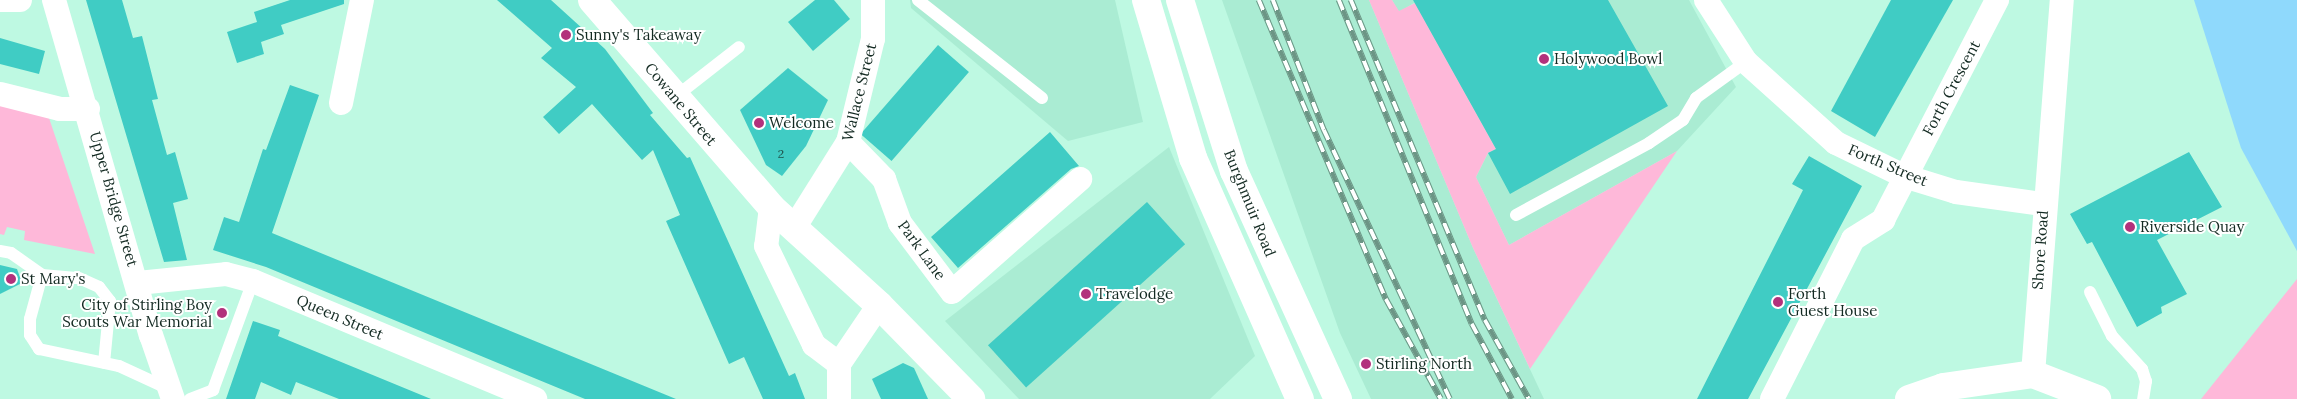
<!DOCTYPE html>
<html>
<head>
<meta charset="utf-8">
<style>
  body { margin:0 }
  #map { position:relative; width:2297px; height:399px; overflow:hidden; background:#bef9e2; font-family:Lora,serif }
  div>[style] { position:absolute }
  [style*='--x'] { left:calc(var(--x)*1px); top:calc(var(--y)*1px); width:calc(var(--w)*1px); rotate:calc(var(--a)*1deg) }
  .built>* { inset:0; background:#aaecd3 }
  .green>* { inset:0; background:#feb8d9 }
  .water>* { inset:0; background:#8fd9fc }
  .building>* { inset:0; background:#40ccc4; transform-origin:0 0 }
  .lane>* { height:12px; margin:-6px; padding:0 6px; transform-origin:6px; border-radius:6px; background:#fff }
  .street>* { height:24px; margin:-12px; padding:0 12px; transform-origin:12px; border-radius:12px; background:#fff }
  .secondary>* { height:28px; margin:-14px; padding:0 14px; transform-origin:14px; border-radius:14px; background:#fff }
  .primary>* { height:28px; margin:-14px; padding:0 14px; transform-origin:14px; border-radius:14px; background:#fff }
  .rail>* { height:5.5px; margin-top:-2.75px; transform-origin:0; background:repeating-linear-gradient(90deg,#fff 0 11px,#6c9585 0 22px); box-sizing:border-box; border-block:1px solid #6c9585 }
  .dots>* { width:14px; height:14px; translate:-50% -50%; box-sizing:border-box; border:2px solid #fff; border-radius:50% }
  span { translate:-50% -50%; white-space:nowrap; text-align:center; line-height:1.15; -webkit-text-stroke:4px #fff; paint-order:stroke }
  .number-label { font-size:12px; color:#1e524a }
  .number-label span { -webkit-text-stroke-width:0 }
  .poi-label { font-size:15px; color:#132a22 }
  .left { translate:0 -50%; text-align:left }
  .right { translate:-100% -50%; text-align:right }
  .street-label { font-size:15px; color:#132a22 }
</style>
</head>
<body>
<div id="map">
  <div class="built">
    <i style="clip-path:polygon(910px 0,1115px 0,1143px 122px,1068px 141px,911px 8px)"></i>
    <i style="clip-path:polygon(1222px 0,1369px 0,1473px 248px,1544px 399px,1371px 399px,1340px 333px)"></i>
    <i style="clip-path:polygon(1392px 0,1689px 0,1736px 87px,1677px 151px,1509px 245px,1476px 177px,1488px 153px,1496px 149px,1414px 3px,1399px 12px)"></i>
    <i style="clip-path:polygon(1169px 147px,1255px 356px,1210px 399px,1019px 399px,945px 321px)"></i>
  </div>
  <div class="green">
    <i style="clip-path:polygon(1369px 0,1392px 0,1399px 11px,1415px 3px,1496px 149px,1488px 153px,1476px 177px,1509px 245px,1677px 151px,1530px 369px,1473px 248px)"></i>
    <i style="clip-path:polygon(0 105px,49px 118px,95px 254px,24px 240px,25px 231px,7px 227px,4px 235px,0 234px)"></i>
    <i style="clip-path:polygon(2297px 279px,2297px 399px,2201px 399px)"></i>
  </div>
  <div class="water">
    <i style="clip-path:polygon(2194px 0,2297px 0,2297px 251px,2241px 148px)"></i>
  </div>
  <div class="building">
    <i style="clip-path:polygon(86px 0,122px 0,133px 38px,142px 36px,158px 99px,152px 100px,167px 155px,175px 152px,188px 199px,173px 203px,187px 260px,164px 262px)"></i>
    <i style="clip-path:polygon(290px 0,344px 0,344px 4px,281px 25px,284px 34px,261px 42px,264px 54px,237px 63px,227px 32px,257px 22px,254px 12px)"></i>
    <i style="clip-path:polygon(497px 0,551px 0,605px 49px,653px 113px,650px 115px,687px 158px,690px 157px,789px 376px,795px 373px,805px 399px,763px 399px,744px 357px,729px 364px,666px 221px,680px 215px,653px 150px,642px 160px,592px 104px,559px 134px,543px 117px,576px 87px,541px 58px,552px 48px)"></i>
    <i style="clip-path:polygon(815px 0,834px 0,850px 19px,813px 51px,788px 22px)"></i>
    <i style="clip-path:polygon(1413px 0,1608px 0,1668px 106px,1510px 194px,1488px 153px,1496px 149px)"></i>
    <i style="clip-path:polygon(1891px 0,1953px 0,1875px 137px,1831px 111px)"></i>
    <i style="clip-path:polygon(0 38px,45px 51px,39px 74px,0 64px)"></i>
    <i style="left:938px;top:45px;width:41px;height:118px;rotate:41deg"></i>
    <i style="clip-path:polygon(788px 68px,828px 100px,806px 146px,782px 176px,766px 165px,740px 110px)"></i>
    <i style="clip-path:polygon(290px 85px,319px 95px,272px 233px,676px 399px,585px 399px,266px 267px,213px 250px,224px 217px,239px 222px,263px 149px,266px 150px)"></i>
    <i style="clip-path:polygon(1050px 132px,1079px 166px,1071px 169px,958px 268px,931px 237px)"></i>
    <i style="clip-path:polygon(2189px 152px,2222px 207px,2157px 240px,2187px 294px,2161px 307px,2162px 313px,2137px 327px,2092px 242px,2087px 244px,2070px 214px)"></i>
    <i style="clip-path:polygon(1809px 156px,1862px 186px,1748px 399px,1697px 399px,1803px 190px,1792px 184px)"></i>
    <i style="left:1147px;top:202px;width:57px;height:214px;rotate:48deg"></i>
    <i style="clip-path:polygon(0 265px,17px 269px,22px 283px,0 294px)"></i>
    <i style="clip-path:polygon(253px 321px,280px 330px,278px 336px,431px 399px,339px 399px,296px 382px,291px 395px,261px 382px,255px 399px,226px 399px)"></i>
    <i style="clip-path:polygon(903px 363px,914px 368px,928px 399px,881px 399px,872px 379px)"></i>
  </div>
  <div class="lane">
    <i style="--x:918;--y:0;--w:158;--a:38.3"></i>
    <i style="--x:675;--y:97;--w:81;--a:-38"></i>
    <i style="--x:1516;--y:215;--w:151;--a:-28.4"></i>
    <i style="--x:1649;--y:143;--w:41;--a:-34.1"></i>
    <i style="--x:1683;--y:120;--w:26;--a:-59"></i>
    <i style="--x:1696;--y:98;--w:62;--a:-35.8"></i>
    <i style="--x:0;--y:251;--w:11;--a:10"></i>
    <i style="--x:11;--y:253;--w:38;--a:35"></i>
    <i style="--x:42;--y:275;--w:46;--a:105.3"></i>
    <i style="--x:30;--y:319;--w:16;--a:90"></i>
    <i style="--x:30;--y:335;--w:17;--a:57"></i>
    <i style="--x:39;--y:349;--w:82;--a:12"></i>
    <i style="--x:119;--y:366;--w:55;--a:24.7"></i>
    <i style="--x:42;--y:275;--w:37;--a:5"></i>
    <i style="--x:79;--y:278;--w:22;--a:24"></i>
    <i style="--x:99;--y:287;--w:18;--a:52"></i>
    <i style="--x:110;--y:301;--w:62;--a:95.5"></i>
    <i style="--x:2090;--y:292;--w:49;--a:63.4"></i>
    <i style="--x:2112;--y:336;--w:45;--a:47.7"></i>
    <i style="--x:2142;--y:369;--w:13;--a:72"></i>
    <i style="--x:2146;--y:381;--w:18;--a:99"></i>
    <i style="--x:190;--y:399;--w:25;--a:-21"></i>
    <i style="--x:213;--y:390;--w:116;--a:-69.8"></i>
  </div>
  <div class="street">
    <i style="--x:0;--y:0;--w:20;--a:0"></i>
    <i style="--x:54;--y:0;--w:349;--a:73.9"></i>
    <i style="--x:151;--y:335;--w:68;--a:71"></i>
    <i style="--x:1706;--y:0;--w:74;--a:57.2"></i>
    <i style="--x:1746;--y:62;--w:121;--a:42"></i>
    <i style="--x:1836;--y:143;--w:76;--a:25.9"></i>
    <i style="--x:1904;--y:176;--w:54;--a:17.1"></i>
    <i style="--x:1956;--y:192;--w:88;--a:7.9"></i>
    <i style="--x:0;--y:94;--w:62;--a:14"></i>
    <i style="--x:60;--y:109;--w:28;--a:0"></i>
    <i style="--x:341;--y:103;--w:105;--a:-78.5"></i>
    <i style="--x:848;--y:142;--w:52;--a:45.8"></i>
    <i style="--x:884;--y:179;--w:47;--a:70"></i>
    <i style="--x:900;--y:223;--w:86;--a:53"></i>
    <i style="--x:952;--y:292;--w:171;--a:-41.4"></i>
    <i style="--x:771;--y:207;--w:39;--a:97"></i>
    <i style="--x:766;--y:246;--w:110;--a:64.1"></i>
    <i style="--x:814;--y:345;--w:31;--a:37"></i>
    <i style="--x:794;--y:228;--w:102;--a:-57.9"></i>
    <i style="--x:848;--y:142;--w:106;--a:-76.4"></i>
    <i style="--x:873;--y:39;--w:39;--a:-90"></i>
    <i style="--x:138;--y:283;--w:88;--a:-5.8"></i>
    <i style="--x:226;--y:274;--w:28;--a:15"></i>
    <i style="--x:253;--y:281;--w:306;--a:22.7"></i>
    <i style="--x:2033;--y:374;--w:375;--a:-85.6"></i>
    <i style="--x:839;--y:399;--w:35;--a:-90"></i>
    <i style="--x:839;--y:364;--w:71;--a:-55.9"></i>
    <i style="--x:1772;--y:399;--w:179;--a:-63.1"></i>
    <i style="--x:1853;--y:239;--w:36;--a:-32"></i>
    <i style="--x:1883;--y:220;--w:248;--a:-62.6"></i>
  </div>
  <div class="secondary">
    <i style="--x:592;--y:0;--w:274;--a:49.1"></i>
    <i style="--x:771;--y:207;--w:146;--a:42.2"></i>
    <i style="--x:879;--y:305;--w:132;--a:45.6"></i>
    <i style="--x:1909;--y:399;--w:36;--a:-19"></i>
    <i style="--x:1943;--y:387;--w:91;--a:-8.2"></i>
    <i style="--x:2033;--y:374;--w:69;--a:21.3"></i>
  </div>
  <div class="primary">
    <i style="--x:1146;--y:0;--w:165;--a:73.4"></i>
    <i style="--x:1193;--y:158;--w:264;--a:66.1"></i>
    <i style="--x:1180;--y:0;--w:179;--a:72.5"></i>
    <i style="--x:1234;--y:171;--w:251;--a:65.5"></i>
  </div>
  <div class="rail">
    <i style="--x:1259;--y:0;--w:325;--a:67"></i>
    <i style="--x:1386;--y:299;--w:114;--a:61.2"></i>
    <i style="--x:1273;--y:0;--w:140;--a:68.6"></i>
    <i style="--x:1324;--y:130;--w:297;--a:64.9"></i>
    <i style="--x:1339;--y:0;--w:350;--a:67.7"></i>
    <i style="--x:1472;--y:324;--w:85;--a:61.9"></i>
    <i style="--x:1351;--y:0;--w:347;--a:67.3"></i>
    <i style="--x:1485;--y:320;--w:90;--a:60.9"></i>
  </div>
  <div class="dots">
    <i style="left:566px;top:35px;background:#b2317c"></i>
    <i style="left:1544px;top:59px;background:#b2317c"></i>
    <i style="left:759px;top:123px;background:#b2317c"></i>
    <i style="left:2130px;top:227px;background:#b2317c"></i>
    <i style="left:11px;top:279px;background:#b2317c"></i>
    <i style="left:1086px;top:294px;background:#b2317c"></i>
    <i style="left:1778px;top:302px;background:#b2317c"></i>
    <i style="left:222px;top:313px;background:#b2317c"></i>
    <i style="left:1366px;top:364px;background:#b2317c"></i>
  </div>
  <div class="number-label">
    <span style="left:781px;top:154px">2</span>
  </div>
  <div class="poi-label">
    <span class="left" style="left:576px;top:35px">Sunny's Takeaway</span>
    <span class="left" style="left:1554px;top:59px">Holywood Bowl</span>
    <span class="left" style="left:769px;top:123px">Welcome</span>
    <span class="left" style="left:2140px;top:227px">Riverside Quay</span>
    <span class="left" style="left:21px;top:279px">St Mary's</span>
    <span class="left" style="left:1788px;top:302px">Forth<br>Guest House</span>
    <span class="left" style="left:1096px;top:294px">Travelodge</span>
    <span class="right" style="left:212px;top:313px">City of Stirling Boy<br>Scouts War Memorial</span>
    <span class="left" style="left:1376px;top:364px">Stirling North</span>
  </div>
  <div class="street-label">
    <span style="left:1951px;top:88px;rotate:-62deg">Forth Crescent</span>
    <span style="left:859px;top:92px;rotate:-76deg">Wallace Street</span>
    <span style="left:681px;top:104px;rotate:50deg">Cowane Street</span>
    <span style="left:1888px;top:165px;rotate:23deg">Forth Street</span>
    <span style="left:114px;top:199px;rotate:74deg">Upper Bridge Street</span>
    <span style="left:1250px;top:203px;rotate:68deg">Burghmuir Road</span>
    <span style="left:922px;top:250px;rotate:54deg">Park Lane</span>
    <span style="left:2040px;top:250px;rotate:-86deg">Shore Road</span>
    <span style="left:340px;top:317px;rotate:23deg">Queen Street</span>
  </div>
</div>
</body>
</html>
